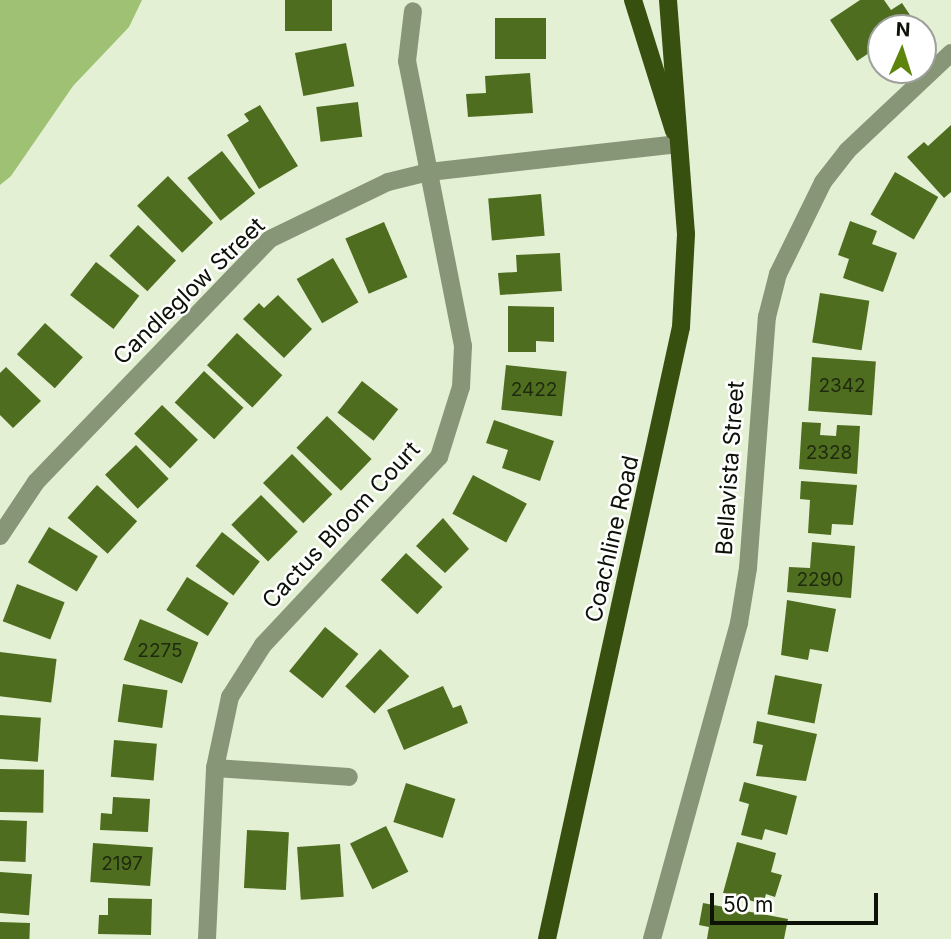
<!DOCTYPE html>
<html>
<head>
<meta charset="utf-8">
<style>
  body { margin:0 }
  #map { position:relative; width:951px; height:939px; overflow:hidden; background:#e3f0d4; font-family:Inter,sans-serif }
  div>[style] { position:absolute }
  [style*='--x'] { left:calc(var(--x)*1px); top:calc(var(--y)*1px); width:calc(var(--w)*1px); rotate:calc(var(--a)*1deg) }
  .water>* { inset:0; background:#9ec173 }
  .building>* { inset:0; background:#4f6d1f; transform-origin:0 0 }
  .minor>* { height:18px; margin:-9px; padding:0 9px; transform-origin:9px; border-radius:9px; background:#879676 }
  .major>* { height:18px; margin:-9px; padding:0 9px; transform-origin:9px; border-radius:9px; background:#38500f }
  span { translate:-50% -50%; white-space:nowrap; text-align:center; line-height:1.15; -webkit-text-stroke:5px #fff; paint-order:stroke }
  .number-label { font-size:19px; color:#1e290e }
  .number-label span { -webkit-text-stroke-width:0 }
  .street-label { font-size:23px; color:#0d1208 }
  .north { position:absolute; left:867px; top:14px; width:70px; height:70px; box-sizing:border-box; background:#fff; border:2px solid #9ea09c; border-radius:50%; rotate:3deg; font-size:19px; font-weight:700; line-height:28px; text-align:center; color:#0d1208 }
  .north::after { content:''; display:block; margin:auto; width:24px; height:32px; background:#5d850c; clip-path:polygon(50% 0,100% 100%,50% 72%,0 100%) }
  .scale { position:absolute; left:710px; top:893px; width:168px; height:32px; box-sizing:border-box; border:4px solid #0d1208; border-top:0; padding-left:9px; font-size:21px; line-height:24px; white-space:nowrap; color:#0d1208; -webkit-text-stroke:5px #fff; paint-order:stroke }
</style>
</head>
<body>
<div id="map">
  <div class="water">
    <i style="clip-path:polygon(0 0,142px 0,129px 27px,73px 86px,11px 176px,0 185px)"></i>
  </div>
  <div class="building">
    <i style="left:285px;top:0;width:47px;height:31px"></i>
    <i style="clip-path:polygon(860px 0,884px 0,891px 10px,902px 3px,912px 18px,897px 28px,881px 28px,878px 47px,857px 61px,830px 20px)"></i>
    <i style="left:546px;top:18px;width:41px;height:51px;rotate:90deg"></i>
    <i style="left:346px;top:43px;width:44px;height:52px;rotate:79deg"></i>
    <i style="clip-path:polygon(530px 73px,533px 113px,468px 117px,466px 94px,486px 93px,485px 76px)"></i>
    <i style="left:358px;top:102px;width:35px;height:42px;rotate:83deg"></i>
    <i style="clip-path:polygon(260px 105px,298px 166px,259px 189px,227px 135px,249px 121px,244px 114px)"></i>
    <i style="clip-path:polygon(951px 125px,951px 192px,944px 198px,907px 157px,924px 142px,928px 146px)"></i>
    <i style="left:222px;top:151px;width:54px;height:44px;rotate:52deg"></i>
    <i style="left:895px;top:172px;width:50px;height:49px;rotate:30deg"></i>
    <i style="left:168px;top:176px;width:65px;height:43px;rotate:46deg"></i>
    <i style="left:541px;top:194px;width:42px;height:53px;rotate:85deg"></i>
    <i style="clip-path:polygon(850px 221px,877px 231px,872px 244px,897px 253px,883px 292px,843px 278px,849px 259px,838px 255px)"></i>
    <i style="left:384px;top:222px;width:60px;height:42px;rotate:67deg"></i>
    <i style="left:138px;top:225px;width:52px;height:42px;rotate:43deg"></i>
    <i style="clip-path:polygon(560px 253px,562px 291px,500px 295px,498px 273px,517px 272px,516px 255px)"></i>
    <i style="left:333px;top:258px;width:51px;height:42px;rotate:60deg"></i>
    <i style="left:96px;top:262px;width:55px;height:42px;rotate:38deg"></i>
    <i style="left:820px;top:293px;width:50px;height:50px;rotate:9deg"></i>
    <i style="clip-path:polygon(278px 295px,312px 329px,284px 358px,243px 319px,259px 303px,264px 308px)"></i>
    <i style="clip-path:polygon(508px 306px,554px 307px,554px 342px,536px 341px,536px 352px,508px 352px)"></i>
    <i style="left:45px;top:323px;width:51px;height:42px;rotate:42deg"></i>
    <i style="left:237px;top:333px;width:62px;height:44px;rotate:43deg"></i>
    <i style="left:812px;top:357px;width:64px;height:54px;rotate:4deg"></i>
    <i style="left:506px;top:365px;width:61px;height:45px;rotate:6deg"></i>
    <i style="clip-path:polygon(6px 367px,41px 401px,13px 428px,0 415px,0 373px)"></i>
    <i style="left:204px;top:371px;width:54px;height:43px;rotate:43deg"></i>
    <i style="left:362px;top:381px;width:46px;height:40px;rotate:38deg"></i>
    <i style="left:162px;top:405px;width:50px;height:40px;rotate:44deg"></i>
    <i style="left:327px;top:416px;width:62px;height:44px;rotate:44deg"></i>
    <i style="clip-path:polygon(494px 420px,554px 441px,540px 481px,502px 468px,508px 450px,486px 443px)"></i>
    <i style="clip-path:polygon(802px 422px,821px 423px,820px 435px,836px 436px,837px 425px,860px 426px,857px 474px,799px 469px)"></i>
    <i style="left:136px;top:445px;width:47px;height:43px;rotate:46deg"></i>
    <i style="left:292px;top:454px;width:57px;height:41px;rotate:45deg"></i>
    <i style="left:473px;top:475px;width:61px;height:44px;rotate:28deg"></i>
    <i style="clip-path:polygon(801px 481px,857px 485px,853px 525px,832px 524px,831px 535px,808px 533px,810px 500px,800px 499px)"></i>
    <i style="left:97px;top:485px;width:54px;height:44px;rotate:42deg"></i>
    <i style="left:261px;top:495px;width:52px;height:42px;rotate:45deg"></i>
    <i style="clip-path:polygon(443px 518px,469px 549px,445px 573px,416px 546px)"></i>
    <i style="left:49px;top:527px;width:57px;height:41px;rotate:31deg"></i>
    <i style="left:222px;top:532px;width:48px;height:43px;rotate:38deg"></i>
    <i style="clip-path:polygon(812px 542px,855px 546px,851px 598px,787px 592px,789px 567px,810px 568px)"></i>
    <i style="left:406px;top:553px;width:50px;height:37px;rotate:43deg"></i>
    <i style="left:187px;top:577px;width:49px;height:39px;rotate:32deg"></i>
    <i style="left:17px;top:584px;width:51px;height:40px;rotate:21deg"></i>
    <i style="clip-path:polygon(787px 600px,836px 609px,828px 652px,810px 649px,808px 660px,781px 655px)"></i>
    <i style="left:140px;top:619px;width:63px;height:44px;rotate:22deg"></i>
    <i style="left:325px;top:627px;width:43px;height:57px;rotate:39deg"></i>
    <i style="left:380px;top:649px;width:40px;height:51px;rotate:43deg"></i>
    <i style="left:0;top:652px;width:57px;height:44px;rotate:7deg"></i>
    <i style="left:775px;top:675px;width:48px;height:40px;rotate:11deg"></i>
    <i style="left:123px;top:684px;width:45px;height:38px;rotate:8deg"></i>
    <i style="clip-path:polygon(443px 686px,453px 708px,461px 705px,468px 723px,404px 750px,387px 710px)"></i>
    <i style="left:0;top:715px;width:41px;height:44px;rotate:4deg"></i>
    <i style="clip-path:polygon(757px 721px,817px 734px,806px 781px,756px 776px,763px 745px,753px 743px)"></i>
    <i style="left:114px;top:740px;width:43px;height:37px;rotate:5deg"></i>
    <i style="left:0;top:769px;width:44px;height:43px;rotate:1deg"></i>
    <i style="clip-path:polygon(744px 782px,797px 796px,787px 835px,765px 829px,762px 840px,741px 835px,749px 804px,739px 801px)"></i>
    <i style="left:406px;top:783px;width:52px;height:41px;rotate:18deg"></i>
    <i style="clip-path:polygon(113px 797px,150px 799px,148px 832px,100px 830px,101px 813px,112px 814px)"></i>
    <i style="left:0;top:820px;width:27px;height:41px;rotate:2deg"></i>
    <i style="left:386px;top:826px;width:51px;height:40px;rotate:64deg"></i>
    <i style="left:247px;top:830px;width:42px;height:58px;rotate:3deg"></i>
    <i style="clip-path:polygon(737px 842px,776px 853px,771px 872px,782px 875px,775px 897px,766px 894px,763px 904px,723px 893px)"></i>
    <i style="left:93px;top:843px;width:60px;height:39px;rotate:4deg"></i>
    <i style="left:340px;top:844px;width:53px;height:43px;rotate:86deg"></i>
    <i style="left:0;top:872px;width:32px;height:41px;rotate:4deg"></i>
    <i style="clip-path:polygon(108px 898px,152px 899px,151px 935px,98px 934px,99px 915px,108px 915px)"></i>
    <i style="clip-path:polygon(703px 903px,788px 919px,784px 939px,707px 939px,709px 927px,699px 925px)"></i>
    <i style="left:0;top:922px;width:30px;height:17px;rotate:2deg"></i>
  </div>
  <div class="minor">
    <i style="--x:0;--y:536;--w:65;--a:-56.3"></i>
    <i style="--x:36;--y:482;--w:337;--a:-46.1"></i>
    <i style="--x:270;--y:239;--w:131;--a:-25.8"></i>
    <i style="--x:388;--y:182;--w:42;--a:-13.7"></i>
    <i style="--x:429;--y:172;--w:251;--a:-6.4"></i>
    <i style="--x:215;--y:768;--w:134;--a:3.8"></i>
    <i style="--x:207;--y:939;--w:171;--a:-87.3"></i>
    <i style="--x:215;--y:768;--w:73;--a:-78.1"></i>
    <i style="--x:230;--y:697;--w:62;--a:-57.6"></i>
    <i style="--x:263;--y:645;--w:258;--a:-46.9"></i>
    <i style="--x:439;--y:457;--w:73;--a:-72.6"></i>
    <i style="--x:461;--y:387;--w:41;--a:-87.2"></i>
    <i style="--x:463;--y:346;--w:290;--a:-101.1"></i>
    <i style="--x:407;--y:61;--w:50;--a:-83.2"></i>
    <i style="--x:652;--y:939;--w:328;--a:-74.6"></i>
    <i style="--x:739;--y:623;--w:56;--a:-80.7"></i>
    <i style="--x:748;--y:568;--w:252;--a:-85.7"></i>
    <i style="--x:767;--y:317;--w:44;--a:-75.7"></i>
    <i style="--x:778;--y:274;--w:102;--a:-63.9"></i>
    <i style="--x:823;--y:182;--w:39;--a:-52"></i>
    <i style="--x:847;--y:151;--w:143;--a:-43.3"></i>
  </div>
  <div class="major">
    <i style="--x:633;--y:0;--w:137;--a:72.6"></i>
    <i style="--x:547;--y:939;--w:626;--a:-77.65"></i>
    <i style="--x:681;--y:327;--w:93;--a:-86.9"></i>
    <i style="--x:686;--y:234;--w:235;--a:-94.4"></i>
  </div>
  <div class="number-label">
    <span style="left:842px;top:386px">2342</span>
    <span style="left:534px;top:390px">2422</span>
    <span style="left:829px;top:453px">2328</span>
    <span style="left:820px;top:580px">2290</span>
    <span style="left:160px;top:651px">2275</span>
    <span style="left:122px;top:864px">2197</span>
  </div>
  <div class="street-label">
    <span style="left:189px;top:291px;rotate:-44deg">Candleglow Street</span>
    <span style="left:730px;top:468px;rotate:-86deg">Bellavista Street</span>
    <span style="left:341px;top:525px;rotate:-47deg">Cactus Bloom Court</span>
    <span style="left:612px;top:539px;rotate:-77deg">Coachline Road</span>
  </div>
  <div class="north">N</div>
  <div class="scale">50 m</div>
</div>
</body>
</html>
